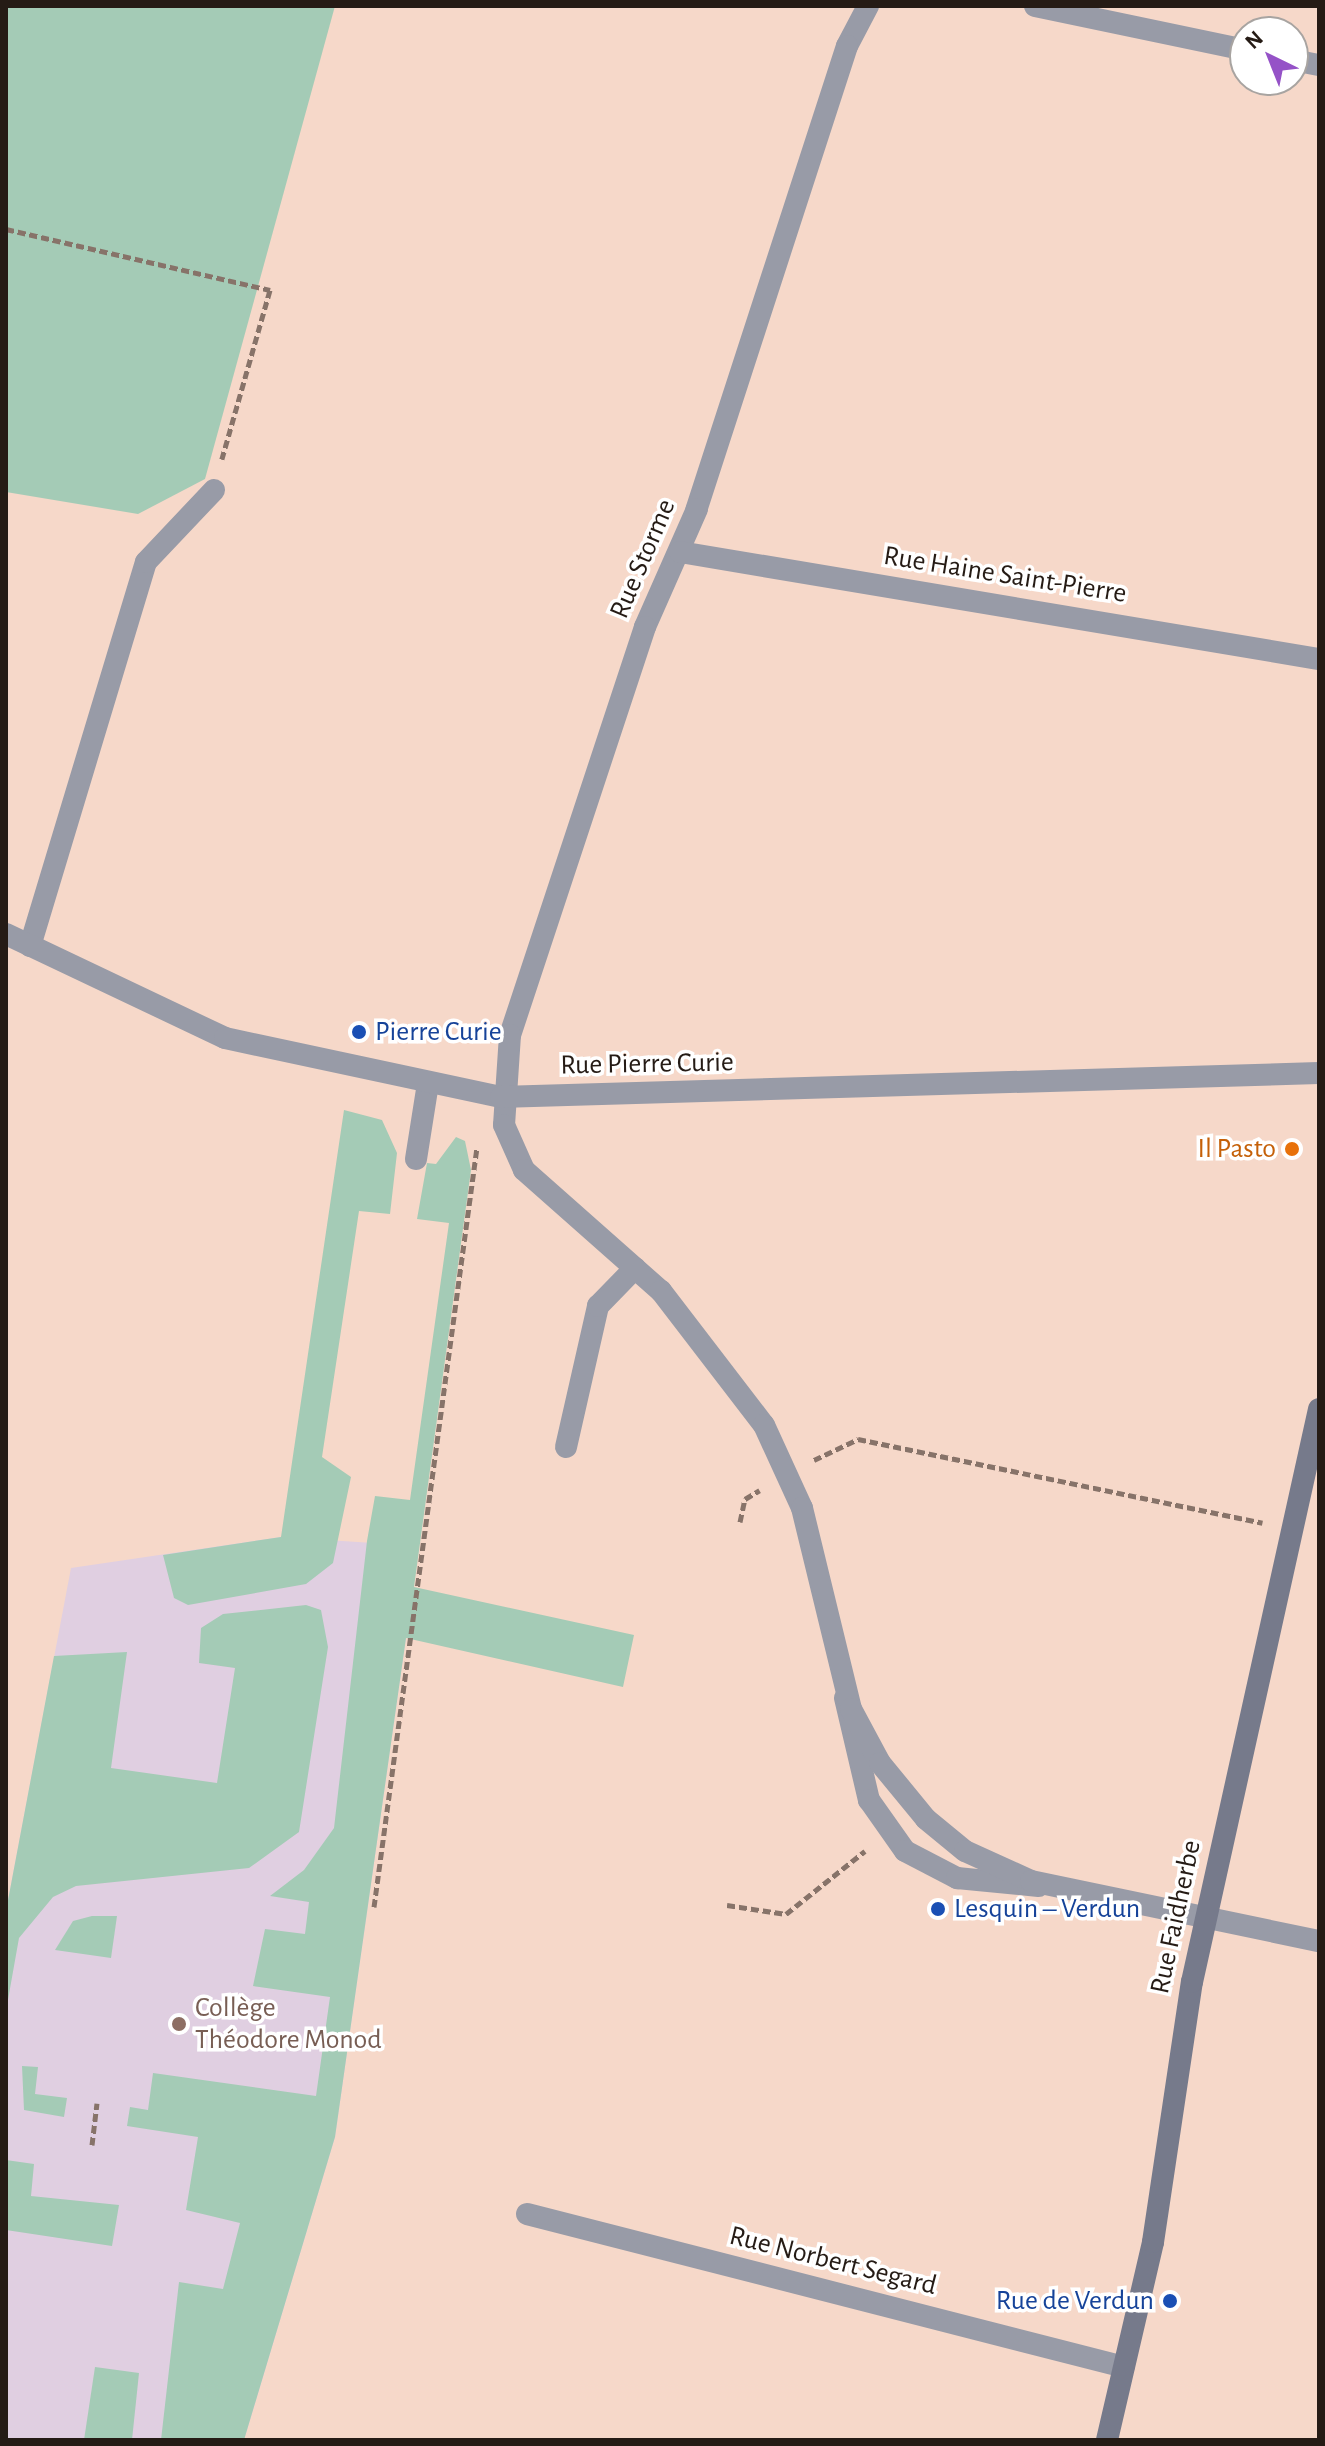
<!DOCTYPE html>
<html>
<head>
<meta charset="utf-8">
<style>
  body { margin:0 }
  #map { position:relative; width:1325px; height:2446px; overflow:hidden; background:#f6d8c9; font-family:"Alegreya Sans",sans-serif }
  div>[style] { position:absolute }
  [style*='--x'] { left:calc(var(--x)*1px); top:calc(var(--y)*1px); width:calc(var(--w)*1px); rotate:calc(var(--a)*1deg) }
  .education>* { inset:0; background:#e0cfe1 }
  .green>* { inset:0; background:#a4cbb6 }
  .path>* { height:5px; margin-top:-2.5px; transform-origin:0; background:repeating-linear-gradient(90deg,#877369 0 8px,transparent 0 12px) }
  .service>* { height:22px; margin:-11px; padding:0 11px; transform-origin:11px; border-radius:11px; background:#989ba7 }
  .minor>* { height:22px; margin:-11px; padding:0 11px; transform-origin:11px; border-radius:11px; background:#989ba7 }
  .tertiary>* { height:22px; margin:-11px; padding:0 11px; transform-origin:11px; border-radius:11px; background:#989ba7 }
  .secondary>* { height:22px; margin:-11px; padding:0 11px; transform-origin:11px; border-radius:11px; background:#767a8b }
  .dots>* { width:22px; height:22px; translate:-50% -50%; box-sizing:border-box; border:4px solid #fff; border-radius:50% }
  span { translate:-50% -50%; white-space:nowrap; text-align:center; line-height:1.15; -webkit-text-stroke:7px #fff; paint-order:stroke }
  .street-label { font-size:28px; color:#251b15 }
  .transit-label { font-size:28px; color:#164399 }
  .left { translate:0 -50%; text-align:left }
  .right { translate:-100% -50%; text-align:right }
  .food-label { font-size:28px; color:#c56008 }
  .education-label { font-size:28px; color:#785e54 }
  .frame { position:absolute; inset:0; border:8px solid #251b15; pointer-events:none }
  .north { position:absolute; left:1229px; top:16px; width:80px; height:80px; box-sizing:border-box; background:#fff; border:2px solid #a8a4a1; border-radius:50%; rotate:317deg; font-size:22px; font-weight:700; line-height:32px; text-align:center; color:#251b15 }
  .north::after { content:''; display:block; margin:auto; width:28px; height:36px; background:#9552c7; clip-path:polygon(50% 0,100% 100%,50% 72%,0 100%) }
</style>
</head>
<body>
<div id="map">
  <div class="education">
    <i style="clip-path:polygon(281px 1537px,419px 1546px,335px 2137px,244px 2440px,6px 2440px,6px 1911px,71px 1568px)"></i>
  </div>
  <div class="green">
    <i style="clip-path:polygon(6px 6px,335px 6px,205px 479px,138px 514px,6px 492px)"></i>
    <i style="clip-path:polygon(344px 1110px,382px 1120px,397px 1153px,390px 1214px,359px 1211px,322px 1457px,351px 1477px,333px 1563px,306px 1584px,188px 1605px,174px 1598px,163px 1555px,281px 1537px)"></i>
    <i style="clip-path:polygon(456px 1137px,465px 1141px,471px 1170px,414px 1587px,634px 1635px,623px 1687px,406px 1638px,335px 2137px,244px 2440px,161px 2440px,179px 2282px,223px 2289px,240px 2223px,186px 2210px,198px 2137px,127px 2126px,130px 2107px,148px 2110px,153px 2073px,316px 2096px,330px 1997px,253px 1986px,265px 1929px,305px 1934px,309px 1902px,270px 1896px,304px 1870px,334px 1828px,367px 1541px,375px 1496px,410px 1500px,449px 1223px,417px 1219px,427px 1163px,436px 1164px)"></i>
    <i style="clip-path:polygon(306px 1605px,321px 1610px,328px 1647px,299px 1832px,249px 1868px,76px 1886px,53px 1897px,19px 1938px,6px 2011px,6px 1911px,54px 1656px,127px 1652px,111px 1768px,217px 1783px,235px 1668px,199px 1663px,201px 1628px,223px 1614px)"></i>
    <i style="clip-path:polygon(92px 1916px,117px 1916px,111px 1958px,55px 1950px,73px 1921px)"></i>
    <i style="clip-path:polygon(22px 2066px,38px 2067px,35px 2094px,67px 2098px,64px 2117px,24px 2110px)"></i>
    <i style="clip-path:polygon(6px 2160px,34px 2164px,31px 2196px,119px 2205px,112px 2246px,6px 2230px)"></i>
    <i style="clip-path:polygon(95px 2367px,139px 2373px,132px 2440px,84px 2440px)"></i>
  </div>
  <div class="path">
    <i style="--x:6;--y:229;--w:271;--a:13"></i>
    <i style="--x:270;--y:290;--w:176;--a:105.9"></i>
    <i style="--x:814;--y:1460;--w:49;--a:-25.5"></i>
    <i style="--x:858;--y:1439;--w:413;--a:11.7"></i>
    <i style="--x:740;--y:1522;--w:24;--a:-78"></i>
    <i style="--x:745;--y:1499;--w:17;--a:-31"></i>
    <i style="--x:727;--y:1905;--w:60;--a:8.7"></i>
    <i style="--x:786;--y:1914;--w:101;--a:-38.6"></i>
    <i style="--x:374;--y:1907;--w:767;--a:-82.28"></i>
    <i style="--x:92;--y:2145;--w:42;--a:-83.2"></i>
  </div>
  <div class="service">
    <i style="--x:30;--y:946;--w:401;--a:-73.2"></i>
    <i style="--x:146;--y:562;--w:99;--a:-46.6"></i>
    <i style="--x:416;--y:1159;--w:77;--a:-81"></i>
    <i style="--x:566;--y:1447;--w:145;--a:-77.2"></i>
    <i style="--x:598;--y:1306;--w:53;--a:-45.8"></i>
    <i style="--x:845;--y:1698;--w:105;--a:76.8"></i>
    <i style="--x:869;--y:1800;--w:62;--a:54.8"></i>
    <i style="--x:905;--y:1851;--w:59;--a:27.4"></i>
    <i style="--x:957;--y:1878;--w:82;--a:5.6"></i>
  </div>
  <div class="minor">
    <i style="--x:868;--y:6;--w:45;--a:117.7"></i>
    <i style="--x:847;--y:46;--w:487;--a:108"></i>
    <i style="--x:697;--y:509;--w:129;--a:113.8"></i>
    <i style="--x:645;--y:627;--w:430;--a:108.3"></i>
    <i style="--x:510;--y:1035;--w:90;--a:93.8"></i>
    <i style="--x:504;--y:1125;--w:49;--a:66"></i>
    <i style="--x:524;--y:1170;--w:183;--a:41.5"></i>
    <i style="--x:661;--y:1291;--w:169;--a:52.5"></i>
    <i style="--x:764;--y:1425;--w:91;--a:65.4"></i>
    <i style="--x:802;--y:1508;--w:207;--a:76.3"></i>
    <i style="--x:851;--y:1709;--w:61;--a:61.8"></i>
    <i style="--x:880;--y:1763;--w:72;--a:50.6"></i>
    <i style="--x:926;--y:1819;--w:50;--a:39.4"></i>
    <i style="--x:965;--y:1851;--w:72;--a:24.4"></i>
    <i style="--x:1031;--y:1881;--w:294;--a:11.8"></i>
    <i style="--x:1035;--y:6;--w:215;--a:11.8"></i>
    <i style="--x:1293;--y:60;--w:26;--a:11"></i>
    <i style="--x:680;--y:552;--w:648;--a:9.51"></i>
    <i style="--x:527;--y:2214;--w:616;--a:14.37"></i>
  </div>
  <div class="tertiary">
    <i style="--x:6;--y:934;--w:242;--a:25.4"></i>
    <i style="--x:225;--y:1038;--w:282;--a:12.1"></i>
    <i style="--x:501;--y:1097;--w:818;--a:-1.68"></i>
  </div>
  <div class="secondary">
    <i style="--x:1107;--y:2440;--w:203;--a:-76.9"></i>
    <i style="--x:1153;--y:2242;--w:263;--a:-81.5"></i>
    <i style="--x:1192;--y:1982;--w:587;--a:-77.5"></i>
  </div>
  <div class="dots">
    <i style="left:359px;top:1032px;background:#1a4fb4"></i>
    <i style="left:1292px;top:1149px;background:#e8710a"></i>
    <i style="left:938px;top:1909px;background:#1a4fb4"></i>
    <i style="left:179px;top:2024px;background:#8d6e63"></i>
    <i style="left:1170px;top:2301px;background:#1a4fb4"></i>
  </div>
  <div class="street-label">
    <span style="left:643px;top:559px;rotate:-67deg">Rue Storme</span>
    <span style="left:1005px;top:575px;rotate:9deg">Rue Haine Saint-Pierre</span>
    <span style="left:647px;top:1064px;rotate:-1deg">Rue Pierre Curie</span>
    <span style="left:1176px;top:1917px;rotate:-78deg">Rue Faidherbe</span>
    <span style="left:833px;top:2261px;rotate:14deg">Rue Norbert Segard</span>
  </div>
  <div class="transit-label">
    <span class="left" style="left:375px;top:1032px">Pierre Curie</span>
    <span class="left" style="left:954px;top:1909px">Lesquin – Verdun</span>
    <span class="right" style="left:1154px;top:2301px">Rue de Verdun</span>
  </div>
  <div class="food-label">
    <span class="right" style="left:1276px;top:1149px">Il Pasto</span>
  </div>
  <div class="education-label">
    <span class="left" style="left:195px;top:2024px">Collège<br>Théodore Monod</span>
  </div>
  <div class="frame"></div>
  <div class="north">N</div>
</div>
</body>
</html>
